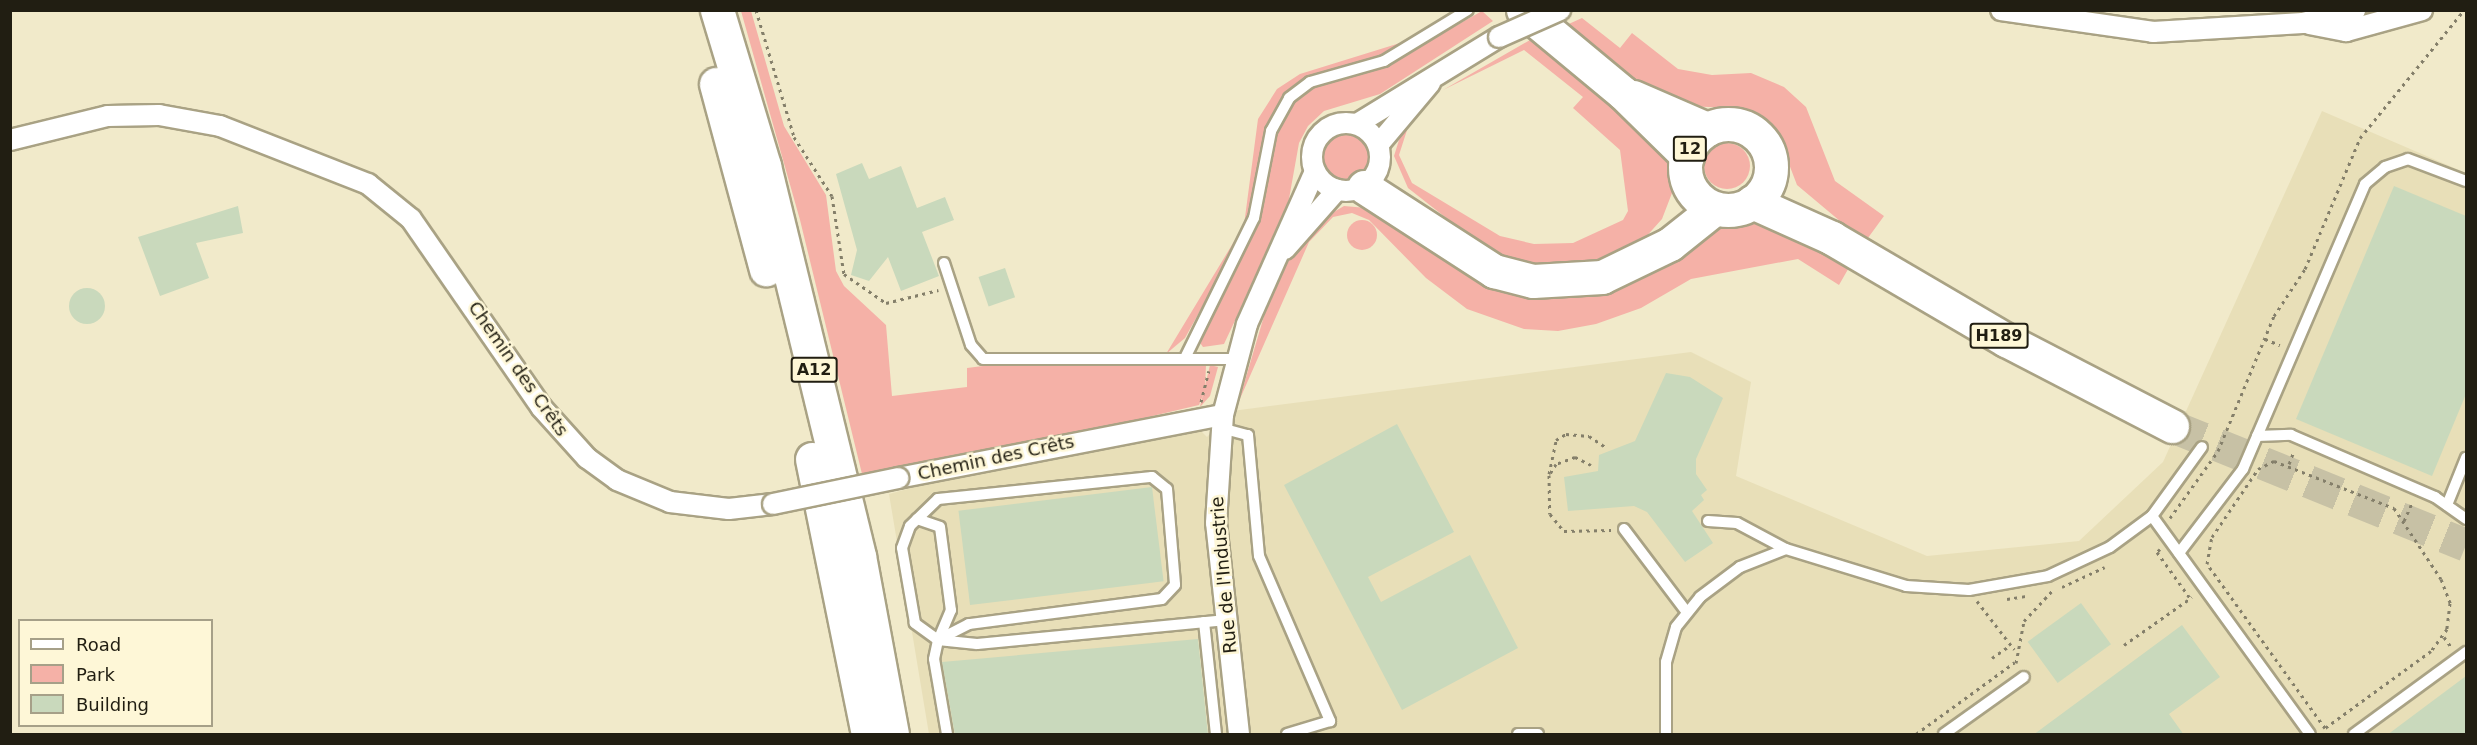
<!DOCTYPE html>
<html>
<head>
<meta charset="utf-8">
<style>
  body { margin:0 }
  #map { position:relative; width:2477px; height:745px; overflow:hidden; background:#f1eaca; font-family:"DejaVu Sans",sans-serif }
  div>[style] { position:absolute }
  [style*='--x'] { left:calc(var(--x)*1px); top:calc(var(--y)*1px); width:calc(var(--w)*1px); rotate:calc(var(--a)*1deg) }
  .built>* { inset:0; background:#e8dfb8 }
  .green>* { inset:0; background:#f5b1a7 }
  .round { border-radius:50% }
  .building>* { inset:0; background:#c9d9bc; transform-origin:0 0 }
  .trunk-tunnel>* { height:33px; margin-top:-16.5px; transform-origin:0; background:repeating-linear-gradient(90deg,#c7c1a5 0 33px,transparent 0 49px) }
  .path>* { height:3px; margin-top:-1.5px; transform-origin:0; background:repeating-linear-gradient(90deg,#847f6a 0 3px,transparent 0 7.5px) }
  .roads { filter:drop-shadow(2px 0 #a9a284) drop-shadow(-2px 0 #a9a284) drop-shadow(0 2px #a9a284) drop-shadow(0 -2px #a9a284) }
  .service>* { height:10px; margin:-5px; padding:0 5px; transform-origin:5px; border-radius:5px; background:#fff }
  .minor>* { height:20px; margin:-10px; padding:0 10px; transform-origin:10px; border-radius:10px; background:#fff }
  .minor>.ring { margin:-10px; padding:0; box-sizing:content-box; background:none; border:20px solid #fff; border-radius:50% }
  .trunk>* { height:33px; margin:-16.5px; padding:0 16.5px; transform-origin:16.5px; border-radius:16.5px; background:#fff }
  .trunk>.ring { margin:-16.5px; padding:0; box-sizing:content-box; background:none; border:33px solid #fff; border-radius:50% }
  .motorway>* { height:33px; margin:-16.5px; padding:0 16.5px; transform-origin:16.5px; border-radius:16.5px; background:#fff }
  .bridges { filter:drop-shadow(2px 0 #a9a284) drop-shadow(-2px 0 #a9a284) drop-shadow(0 2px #a9a284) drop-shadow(0 -2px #a9a284) }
  .minor-bridge>* { height:20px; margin:-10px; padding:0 10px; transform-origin:10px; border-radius:10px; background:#fff }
  span { translate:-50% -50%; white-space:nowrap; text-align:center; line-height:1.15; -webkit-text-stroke:5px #fef7d7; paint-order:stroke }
  .shield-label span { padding:2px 4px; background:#fef7d7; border:2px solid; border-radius:4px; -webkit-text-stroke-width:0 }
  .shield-label { font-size:16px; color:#211e12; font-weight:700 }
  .street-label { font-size:18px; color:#211e12 }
  .frame { position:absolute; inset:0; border:12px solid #211e12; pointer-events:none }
  .legend { position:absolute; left:18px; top:619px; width:195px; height:108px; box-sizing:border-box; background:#fef7d7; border:2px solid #a6a088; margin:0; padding:8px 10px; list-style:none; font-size:18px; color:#211e12 }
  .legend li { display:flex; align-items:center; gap:12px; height:30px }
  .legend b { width:30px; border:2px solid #a6a088 }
</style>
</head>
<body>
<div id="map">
  <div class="built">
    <i style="clip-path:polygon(2322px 111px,2466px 173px,2466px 734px,929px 734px,889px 494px,1033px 455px,1198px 428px,1207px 437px,1232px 411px,1691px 352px,1751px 382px,1736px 476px,1927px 556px,2079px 541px,2163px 462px)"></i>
  </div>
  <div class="green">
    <i style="clip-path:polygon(741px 11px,751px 11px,784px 126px,826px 195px,836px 271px,844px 286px,886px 325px,892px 396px,967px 387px,967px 368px,983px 366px,1206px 365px,1205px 390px,1199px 405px,1004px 451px,862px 474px,800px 220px)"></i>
    <i style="clip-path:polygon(1455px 11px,1383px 57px,1296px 86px,1280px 101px,1265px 137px,1254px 205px,1243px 233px,1185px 338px,1166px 354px,1244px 225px,1258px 119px,1277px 89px,1300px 74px,1400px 43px)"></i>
    <i style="clip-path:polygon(1482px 11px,1493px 21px,1380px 94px,1324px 111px,1308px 126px,1299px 143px,1287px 210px,1224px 344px,1203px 347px,1198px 340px,1258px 219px,1272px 139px,1287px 107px,1320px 82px,1379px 69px)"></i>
    <i style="clip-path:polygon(1582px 18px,1620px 48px,1632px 33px,1678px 69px,1712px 75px,1751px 73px,1784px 87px,1806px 107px,1835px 181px,1884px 216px,1865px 242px,1797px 185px,1779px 138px,1758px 118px,1732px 108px,1686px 106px,1638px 84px,1562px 27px)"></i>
    <i style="clip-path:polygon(1537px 36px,1662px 147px,1672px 169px,1672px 193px,1662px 219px,1644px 239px,1612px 256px,1575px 266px,1536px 265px,1502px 255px,1468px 235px,1408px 188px,1394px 156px,1404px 124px,1408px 127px,1399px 155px,1412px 183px,1500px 236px,1534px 244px,1573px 243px,1623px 220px,1628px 211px,1620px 150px,1573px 108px,1583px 97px,1524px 50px,1443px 90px)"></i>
    <i class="round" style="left:1323px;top:133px;width:46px;height:46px"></i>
    <i class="round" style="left:1704px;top:143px;width:46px;height:46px"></i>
    <i style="clip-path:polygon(1344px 206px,1378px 209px,1481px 282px,1548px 299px,1587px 296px,1625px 284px,1703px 233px,1745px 221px,1769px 223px,1851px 264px,1839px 285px,1798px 259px,1691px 279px,1641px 308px,1596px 324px,1558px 331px,1524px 329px,1467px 309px,1426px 278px,1369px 220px,1352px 213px,1333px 217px,1309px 242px,1239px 401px,1269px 299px,1295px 247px,1322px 219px)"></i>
    <i class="round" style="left:1347px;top:220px;width:30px;height:30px"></i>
    <i style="clip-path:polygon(1210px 365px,1218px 367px,1210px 396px,1200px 407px)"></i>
  </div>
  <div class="building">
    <i style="clip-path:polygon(862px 163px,869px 179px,901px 166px,917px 208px,945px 197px,954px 220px,922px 232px,939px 276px,901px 291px,888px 257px,869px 281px,851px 275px,857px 250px,836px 174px)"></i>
    <i style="clip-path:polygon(2394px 186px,2466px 216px,2466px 394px,2432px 476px,2296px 419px)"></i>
    <i style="clip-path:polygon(238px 206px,243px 233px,196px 243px,209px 278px,160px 296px,138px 237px)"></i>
    <i style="left:1005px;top:268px;width:31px;height:28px;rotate:71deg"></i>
    <i class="round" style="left:69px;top:288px;width:36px;height:36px"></i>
    <i style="clip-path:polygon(1666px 373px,1690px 377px,1723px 398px,1696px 459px,1696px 474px,1707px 490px,1701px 495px,1704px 500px,1692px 511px,1713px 543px,1685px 562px,1647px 512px,1634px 506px,1568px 511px,1564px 477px,1598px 471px,1599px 455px,1635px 441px)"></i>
    <i style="clip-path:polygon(1397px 424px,1454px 532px,1368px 577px,1381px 602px,1470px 555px,1518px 648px,1402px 710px,1284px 485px)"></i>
    <i style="left:1152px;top:487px;width:95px;height:195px;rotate:83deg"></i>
    <i style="left:2081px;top:603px;width:51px;height:66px;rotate:54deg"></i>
    <i style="clip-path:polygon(2182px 625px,2220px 677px,2169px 714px,2184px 735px,2033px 735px)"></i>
    <i style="clip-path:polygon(1198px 639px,1208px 735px,955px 735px,942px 662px)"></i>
    <i style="clip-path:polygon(2466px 676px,2466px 735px,2387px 735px)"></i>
  </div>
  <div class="trunk-tunnel">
    <i style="--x:2172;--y:426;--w:317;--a:22"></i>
  </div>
  <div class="path">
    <i style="--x:756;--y:10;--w:133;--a:73.3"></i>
    <i style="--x:794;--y:137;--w:70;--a:57.2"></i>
    <i style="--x:832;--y:196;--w:79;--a:81.3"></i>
    <i style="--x:844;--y:274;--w:51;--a:34.6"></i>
    <i style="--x:886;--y:303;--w:54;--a:-14"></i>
    <i style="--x:2265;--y:339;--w:16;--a:22"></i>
    <i style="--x:1201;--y:402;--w:32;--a:-76"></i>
    <i style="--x:2274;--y:461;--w:129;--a:21.4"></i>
    <i style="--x:2394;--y:508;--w:85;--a:56.5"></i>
    <i style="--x:2441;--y:579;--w:26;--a:69"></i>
    <i style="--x:2450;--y:603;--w:26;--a:97"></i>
    <i style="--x:2447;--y:629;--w:27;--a:126"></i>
    <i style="--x:2431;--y:651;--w:131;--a:144"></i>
    <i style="--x:2325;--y:728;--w:202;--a:-125.7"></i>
    <i style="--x:2207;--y:564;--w:27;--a:-80"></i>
    <i style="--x:2212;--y:537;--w:82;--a:-55.9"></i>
    <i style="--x:2258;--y:469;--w:18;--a:-27"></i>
    <i style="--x:2289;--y:464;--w:14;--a:-69"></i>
    <i style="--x:1591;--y:465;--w:18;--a:-153"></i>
    <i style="--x:1575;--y:457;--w:20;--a:160"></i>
    <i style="--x:1556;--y:464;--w:13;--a:122"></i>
    <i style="--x:1549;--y:475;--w:39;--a:89"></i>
    <i style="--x:1550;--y:514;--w:22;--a:51"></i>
    <i style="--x:1564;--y:531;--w:47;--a:-1.2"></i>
    <i style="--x:1549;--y:474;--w:35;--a:-78"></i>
    <i style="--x:1556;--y:440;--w:12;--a:-31"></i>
    <i style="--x:1566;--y:434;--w:23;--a:5"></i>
    <i style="--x:1589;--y:436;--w:22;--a:34"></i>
    <i style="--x:2170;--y:518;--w:82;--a:-54.4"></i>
    <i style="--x:2218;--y:451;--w:146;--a:-67.5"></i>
    <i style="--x:2274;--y:316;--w:56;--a:-56.6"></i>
    <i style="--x:2305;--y:269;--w:142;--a:-67.2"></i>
    <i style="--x:2360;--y:138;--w:165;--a:-50.9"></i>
    <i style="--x:2404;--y:521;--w:22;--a:-66"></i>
    <i style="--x:2160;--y:549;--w:4;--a:135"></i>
    <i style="--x:2157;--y:552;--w:57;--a:54.3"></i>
    <i style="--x:2062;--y:587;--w:47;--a:-24.9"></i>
    <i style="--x:2007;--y:599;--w:20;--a:-9"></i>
    <i style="--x:1977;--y:601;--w:61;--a:52.4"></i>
    <i style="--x:2444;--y:637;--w:14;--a:54"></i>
    <i style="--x:2124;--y:645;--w:83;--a:-35.2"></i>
    <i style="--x:1992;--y:658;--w:21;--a:-35"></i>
    <i style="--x:2016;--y:663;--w:43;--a:-79.2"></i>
    <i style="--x:2024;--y:621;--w:42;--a:-46.9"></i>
    <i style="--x:1916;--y:734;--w:122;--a:-36"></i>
  </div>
  <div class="roads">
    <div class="service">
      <i style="--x:944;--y:263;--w:86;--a:71.8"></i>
      <i style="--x:971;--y:345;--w:18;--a:49"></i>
      <i style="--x:983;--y:359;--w:252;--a:0"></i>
      <i style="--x:1186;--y:356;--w:154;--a:-63.8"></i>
      <i style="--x:1254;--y:218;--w:89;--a:-78.9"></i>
      <i style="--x:1271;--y:131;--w:38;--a:-61"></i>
      <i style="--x:1289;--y:98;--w:26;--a:-37"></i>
      <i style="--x:1310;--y:82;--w:77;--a:-15.8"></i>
      <i style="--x:1384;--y:61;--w:98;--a:-31.3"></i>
      <i style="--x:1221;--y:428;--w:28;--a:15"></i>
      <i style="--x:1248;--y:435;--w:121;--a:84.8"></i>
      <i style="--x:1259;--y:556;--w:180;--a:66.7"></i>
      <i style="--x:1330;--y:721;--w:45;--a:163.2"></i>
      <i style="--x:2257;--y:436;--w:34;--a:-2"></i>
      <i style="--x:2291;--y:435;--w:157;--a:23.3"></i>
      <i style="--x:2435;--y:497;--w:38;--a:35"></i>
      <i style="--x:1152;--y:477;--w:19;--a:39"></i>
      <i style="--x:1167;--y:489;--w:96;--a:85.2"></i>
      <i style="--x:1175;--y:585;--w:19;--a:133"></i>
      <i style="--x:1162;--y:599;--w:195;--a:172.6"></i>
      <i style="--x:969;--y:624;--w:35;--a:153"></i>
      <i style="--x:938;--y:640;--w:29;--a:-144"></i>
      <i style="--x:915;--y:623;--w:76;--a:-99.8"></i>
      <i style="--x:902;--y:548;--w:23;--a:-70"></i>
      <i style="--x:910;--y:526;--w:39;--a:-44"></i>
      <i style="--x:938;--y:499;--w:215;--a:-5.9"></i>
      <i style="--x:2447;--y:505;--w:51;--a:-68"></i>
      <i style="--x:2152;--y:516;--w:269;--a:54.1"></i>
      <i style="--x:917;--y:519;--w:24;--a:19"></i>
      <i style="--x:940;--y:527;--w:84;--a:82.5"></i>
      <i style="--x:951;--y:610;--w:33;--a:113"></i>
      <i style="--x:1708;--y:521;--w:29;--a:4"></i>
      <i style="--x:1737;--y:523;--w:55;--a:28"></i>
      <i style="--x:1624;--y:529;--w:103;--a:52.9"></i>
      <i style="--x:2179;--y:553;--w:106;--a:-52.7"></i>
      <i style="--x:2243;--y:469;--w:310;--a:-66.8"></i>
      <i style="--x:2365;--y:184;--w:26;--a:-40"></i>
      <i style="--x:2385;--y:167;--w:24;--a:-19"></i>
      <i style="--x:2408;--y:159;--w:62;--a:20.8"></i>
      <i style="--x:1204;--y:622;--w:113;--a:83.9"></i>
      <i style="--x:947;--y:734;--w:76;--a:-99.8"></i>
      <i style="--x:934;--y:659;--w:19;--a:-78"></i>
      <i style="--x:938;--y:640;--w:39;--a:6"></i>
      <i style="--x:977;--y:644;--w:251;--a:-5.5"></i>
      <i style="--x:1518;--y:734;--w:20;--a:0"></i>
      <i style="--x:1666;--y:734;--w:72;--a:-90"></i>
      <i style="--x:1666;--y:662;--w:36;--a:-74"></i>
      <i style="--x:1676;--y:627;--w:38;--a:-51"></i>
      <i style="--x:1700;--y:597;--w:50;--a:-36.9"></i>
      <i style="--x:1740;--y:567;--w:49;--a:-21.4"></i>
      <i style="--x:1786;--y:549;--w:126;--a:17.1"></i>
      <i style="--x:1906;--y:586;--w:63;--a:3.6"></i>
      <i style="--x:1969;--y:590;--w:80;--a:-10"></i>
      <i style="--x:2048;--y:576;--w:68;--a:-25.1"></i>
      <i style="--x:2110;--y:547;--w:52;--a:-36.4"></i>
      <i style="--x:2152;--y:516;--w:85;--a:-54.1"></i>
      <i style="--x:1944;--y:734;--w:98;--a:-35.5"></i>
      <i style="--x:2354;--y:734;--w:139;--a:-36.2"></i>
    </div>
    <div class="minor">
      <i style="--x:2001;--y:10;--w:154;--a:8.2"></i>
      <i style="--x:2153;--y:32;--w:150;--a:-3.4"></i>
      <i style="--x:2303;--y:23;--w:54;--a:-14"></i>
      <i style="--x:2309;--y:24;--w:38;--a:11"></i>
      <i style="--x:2346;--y:31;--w:79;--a:-15.4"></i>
      <i class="ring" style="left:1312px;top:123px;width:48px;height:48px"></i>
      <i style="--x:1357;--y:124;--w:167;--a:-31.5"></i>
      <i style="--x:10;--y:140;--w:101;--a:-13.8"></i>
      <i style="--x:108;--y:116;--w:51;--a:-1.1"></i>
      <i style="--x:159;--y:115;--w:62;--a:10.2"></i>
      <i style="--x:220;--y:126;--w:159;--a:21.4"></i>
      <i style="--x:368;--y:184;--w:55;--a:39.1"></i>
      <i style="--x:411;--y:219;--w:229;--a:55.3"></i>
      <i style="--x:541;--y:407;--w:69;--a:48"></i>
      <i style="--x:587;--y:458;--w:37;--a:36"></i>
      <i style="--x:617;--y:480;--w:57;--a:22.5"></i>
      <i style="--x:670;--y:502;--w:59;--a:6.8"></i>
      <i style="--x:729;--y:509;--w:44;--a:-6.5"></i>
      <i style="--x:1378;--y:145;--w:81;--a:-50"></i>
      <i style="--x:1285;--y:249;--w:79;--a:-48.6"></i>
      <i style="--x:898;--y:478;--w:331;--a:-11"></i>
      <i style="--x:1239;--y:734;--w:212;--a:-96.2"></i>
      <i style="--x:1216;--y:523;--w:108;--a:-86.3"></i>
      <i style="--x:1223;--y:415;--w:94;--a:-75.2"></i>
      <i style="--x:1247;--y:324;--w:167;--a:-66"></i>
    </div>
    <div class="trunk">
      <i style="--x:1523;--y:10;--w:130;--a:39.7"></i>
      <i style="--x:1623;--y:93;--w:90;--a:44.5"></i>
      <i style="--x:1633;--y:97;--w:81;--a:23.4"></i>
      <i class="ring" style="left:1685px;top:124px;width:53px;height:53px"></i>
      <i style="--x:1364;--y:187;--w:155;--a:32.9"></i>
      <i style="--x:1494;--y:271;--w:40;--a:14.4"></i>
      <i style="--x:1533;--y:281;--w:69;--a:-3.3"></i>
      <i style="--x:1602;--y:277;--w:76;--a:-25.9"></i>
      <i style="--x:1670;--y:244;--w:56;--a:-38.5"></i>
      <i style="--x:1752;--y:202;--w:88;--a:24.2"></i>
      <i style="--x:1832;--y:238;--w:202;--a:30.4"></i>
      <i style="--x:2006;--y:340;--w:187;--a:27.4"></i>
    </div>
    <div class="motorway">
      <i style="--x:717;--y:10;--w:163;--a:73.2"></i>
      <i style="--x:764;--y:166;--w:401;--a:76.3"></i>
      <i style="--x:859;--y:556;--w:181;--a:79.5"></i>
      <i style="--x:716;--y:84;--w:192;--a:74.9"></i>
      <i style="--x:812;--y:459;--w:276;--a:78.5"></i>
    </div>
  </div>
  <div class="bridges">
    <div class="minor-bridge">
      <i style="--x:1499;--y:37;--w:67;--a:-23.9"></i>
      <i style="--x:773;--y:504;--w:128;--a:-11.7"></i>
    </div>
  </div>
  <div class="shield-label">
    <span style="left:1690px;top:149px">12</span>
    <span style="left:1999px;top:336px">H189</span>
    <span style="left:814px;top:370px">A12</span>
  </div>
  <div class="street-label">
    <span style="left:518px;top:369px;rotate:55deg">Chemin des Crêts</span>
    <span style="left:996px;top:458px;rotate:-12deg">Chemin des Crêts</span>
    <span style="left:1224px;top:575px;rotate:-95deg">Rue de l'Industrie</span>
  </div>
  <div class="frame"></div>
  <ul class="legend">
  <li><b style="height:8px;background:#fff"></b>Road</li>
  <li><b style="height:16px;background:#f5b1a7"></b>Park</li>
  <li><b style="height:16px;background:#c9d9bc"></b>Building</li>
  </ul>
</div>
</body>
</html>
